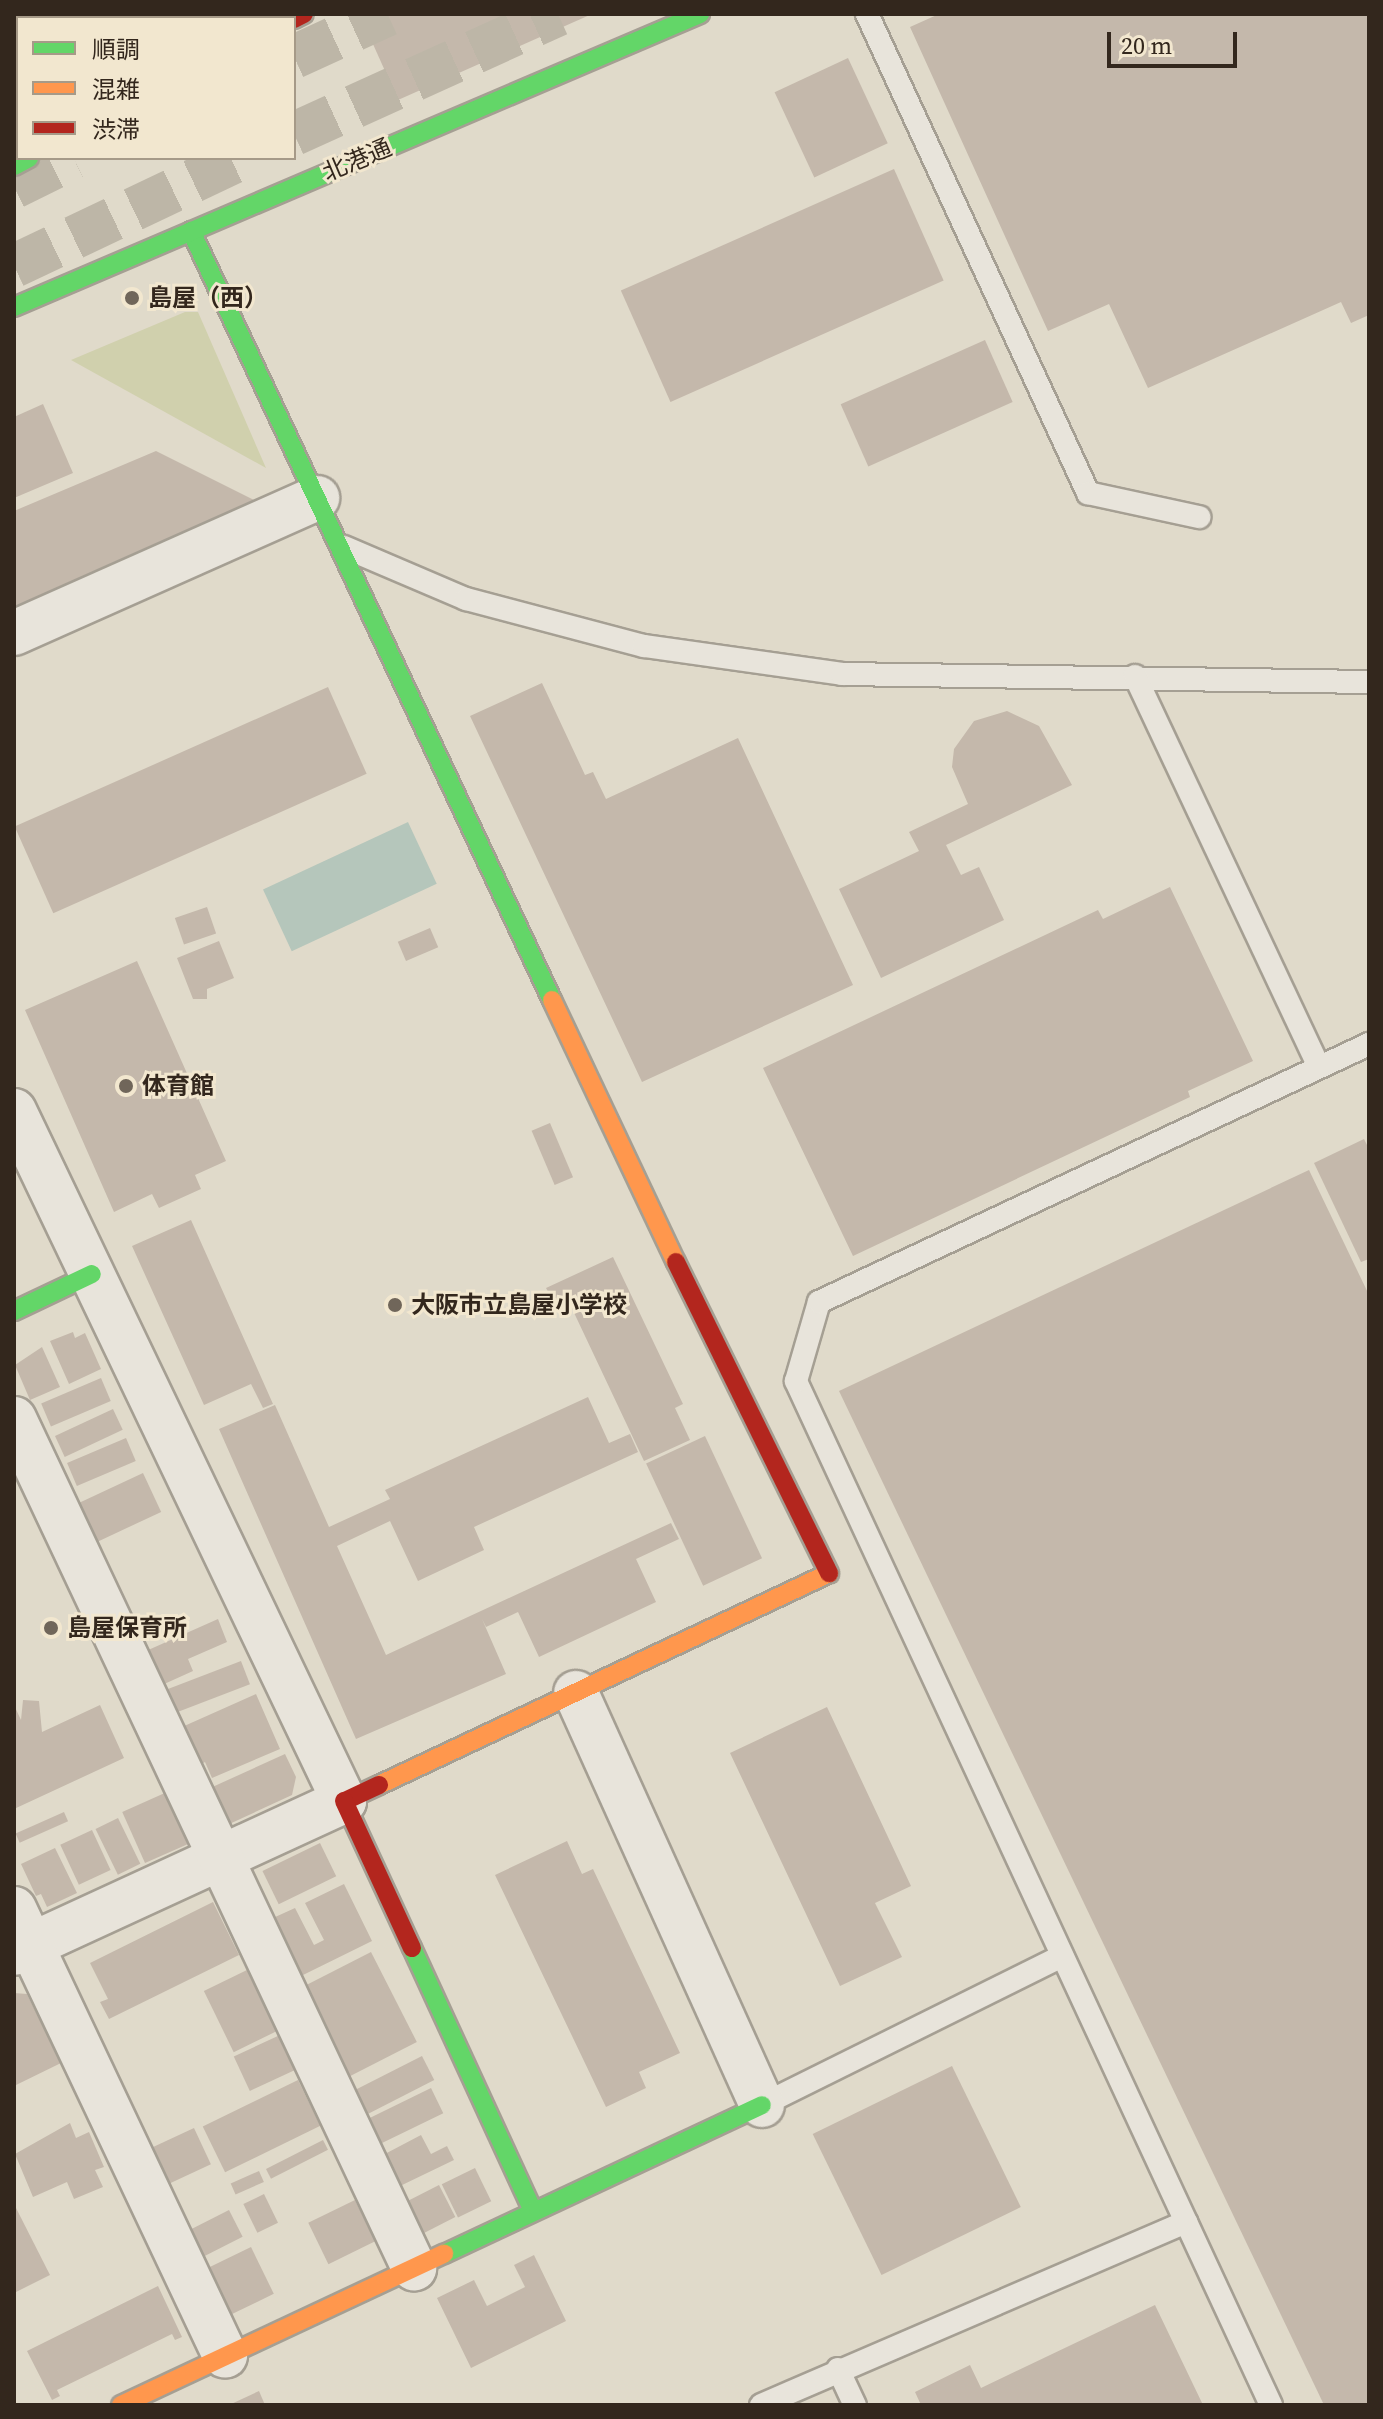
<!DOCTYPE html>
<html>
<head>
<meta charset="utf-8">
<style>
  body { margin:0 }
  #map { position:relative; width:1383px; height:2419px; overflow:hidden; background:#e0daca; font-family:"Source Serif 4","Noto Sans JP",serif }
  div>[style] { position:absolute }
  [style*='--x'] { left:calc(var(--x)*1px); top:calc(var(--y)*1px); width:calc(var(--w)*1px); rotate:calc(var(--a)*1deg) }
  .green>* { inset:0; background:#d0d0ad }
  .water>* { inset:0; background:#b5c6bb; transform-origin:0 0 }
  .building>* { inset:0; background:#c4b8ab; transform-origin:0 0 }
  .highway-tunnel>* { height:44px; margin-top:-22px; transform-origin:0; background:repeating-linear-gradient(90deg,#bdb6a7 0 44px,transparent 0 66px) }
  .roads { filter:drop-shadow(2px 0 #a59f93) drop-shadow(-2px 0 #a59f93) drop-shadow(0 2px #a59f93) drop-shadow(0 -2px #a59f93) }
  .lane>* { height:22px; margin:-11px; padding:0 11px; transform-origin:11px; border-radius:11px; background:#e8e4db }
  .street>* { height:44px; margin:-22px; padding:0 22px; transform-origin:22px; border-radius:22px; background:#e8e4db }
  .fast>* { height:18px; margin:-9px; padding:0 9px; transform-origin:9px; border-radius:9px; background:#63d668 }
  .slow>* { height:18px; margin:-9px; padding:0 9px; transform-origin:9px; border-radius:9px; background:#ff974d }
  .jam>* { height:18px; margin:-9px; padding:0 9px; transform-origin:9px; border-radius:9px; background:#b3261e }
  .dots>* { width:22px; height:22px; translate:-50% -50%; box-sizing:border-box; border:4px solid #f2e7cf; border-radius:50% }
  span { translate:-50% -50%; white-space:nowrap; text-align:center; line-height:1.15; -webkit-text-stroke:6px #f2e7cf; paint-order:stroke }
  .street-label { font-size:24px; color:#33271d }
  .poi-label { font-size:24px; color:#33271d; font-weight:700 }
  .left { translate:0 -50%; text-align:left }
  .frame { position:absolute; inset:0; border:16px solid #33271d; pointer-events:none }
  .legend { position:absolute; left:16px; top:16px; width:280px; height:144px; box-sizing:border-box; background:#f2e7cf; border:2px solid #a69a88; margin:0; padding:10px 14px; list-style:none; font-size:24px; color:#33271d }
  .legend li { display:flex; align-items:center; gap:16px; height:40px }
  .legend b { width:40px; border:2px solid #a69a88 }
  .scale { position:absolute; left:1107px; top:32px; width:130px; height:36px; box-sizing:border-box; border:4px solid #33271d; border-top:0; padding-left:10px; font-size:24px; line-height:28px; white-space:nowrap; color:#33271d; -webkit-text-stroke:6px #f2e7cf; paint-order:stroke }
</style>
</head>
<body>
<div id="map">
  <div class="green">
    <i style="clip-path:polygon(185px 312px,198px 312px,266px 468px,71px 360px)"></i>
  </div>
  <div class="water">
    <i style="left:408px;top:822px;width:68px;height:160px;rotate:65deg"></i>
  </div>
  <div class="building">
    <i style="clip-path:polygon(387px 14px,592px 14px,398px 100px,364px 24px)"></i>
    <i style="clip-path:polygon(939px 14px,1369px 14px,1369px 315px,1351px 323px,1341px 302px,1148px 388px,1109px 304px,1048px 331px,910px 27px)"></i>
    <i style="left:848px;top:58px;width:94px;height:81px;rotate:65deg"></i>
    <i style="left:894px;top:169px;width:122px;height:299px;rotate:66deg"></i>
    <i style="left:985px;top:340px;width:68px;height:158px;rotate:66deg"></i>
    <i style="clip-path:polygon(43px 404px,73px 473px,14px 498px,14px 417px)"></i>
    <i style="clip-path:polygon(156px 451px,258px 502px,14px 614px,14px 511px)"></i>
    <i style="clip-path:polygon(542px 683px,585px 775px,593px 772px,606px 799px,738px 738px,853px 985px,642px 1082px,470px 716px)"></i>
    <i style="left:328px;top:687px;width:95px;height:343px;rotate:66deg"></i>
    <i style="clip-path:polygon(1007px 711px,1039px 726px,1072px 785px,946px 845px,961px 875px,979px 867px,1004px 920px,881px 978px,839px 889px,919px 851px,909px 832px,968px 804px,952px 767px,954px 749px,974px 721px)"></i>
    <i style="clip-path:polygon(1170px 887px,1253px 1061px,1188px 1091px,1190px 1097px,853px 1256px,763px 1068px,1098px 910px,1103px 919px)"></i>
    <i style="left:207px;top:907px;width:28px;height:34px;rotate:71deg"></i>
    <i style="left:430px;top:928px;width:21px;height:35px;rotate:67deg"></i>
    <i style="clip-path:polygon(219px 941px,234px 978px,207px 989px,207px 999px,193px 999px,177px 958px)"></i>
    <i style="clip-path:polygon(137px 961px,226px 1161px,195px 1175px,201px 1189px,159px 1208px,152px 1194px,114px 1212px,25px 1010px)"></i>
    <i style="left:550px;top:1123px;width:59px;height:20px;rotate:67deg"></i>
    <i style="clip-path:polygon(1364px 1139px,1369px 1149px,1369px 1259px,1361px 1262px,1314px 1163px)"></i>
    <i style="clip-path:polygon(1309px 1170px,1369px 1295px,1369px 2405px,1324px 2405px,839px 1391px)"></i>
    <i style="clip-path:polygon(191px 1220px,273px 1404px,263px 1408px,251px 1384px,204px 1405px,132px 1246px)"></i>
    <i style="clip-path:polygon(613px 1257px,683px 1404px,675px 1408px,690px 1440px,644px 1461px,568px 1300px,556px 1306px,546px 1288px)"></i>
    <i style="clip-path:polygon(73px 1332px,75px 1338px,85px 1333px,101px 1369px,69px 1384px,50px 1341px)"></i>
    <i style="clip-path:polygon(42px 1347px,60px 1387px,30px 1400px,15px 1365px)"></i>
    <i style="left:101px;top:1378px;width:25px;height:65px;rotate:67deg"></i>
    <i style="clip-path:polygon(588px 1397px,609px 1443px,630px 1434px,638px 1452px,474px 1527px,484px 1550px,418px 1581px,390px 1521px,337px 1546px,386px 1655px,671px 1523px,679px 1539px,636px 1559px,656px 1602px,539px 1657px,518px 1612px,486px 1627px,482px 1619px,506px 1674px,356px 1739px,219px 1429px,275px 1405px,329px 1527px,390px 1499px,385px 1490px)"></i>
    <i style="left:113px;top:1409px;width:23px;height:64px;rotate:65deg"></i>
    <i style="left:705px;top:1436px;width:135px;height:65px;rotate:65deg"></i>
    <i style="left:126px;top:1438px;width:25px;height:64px;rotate:67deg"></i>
    <i style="left:143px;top:1473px;width:43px;height:72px;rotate:65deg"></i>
    <i style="clip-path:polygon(218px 1619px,227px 1642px,188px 1659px,193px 1671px,162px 1685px,146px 1651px)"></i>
    <i style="left:241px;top:1661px;width:25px;height:81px;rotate:69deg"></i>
    <i style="clip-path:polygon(256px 1694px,280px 1749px,212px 1778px,205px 1762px,198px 1766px,182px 1727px)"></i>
    <i style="clip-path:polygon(23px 1700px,39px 1701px,42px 1732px,100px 1705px,124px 1758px,14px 1809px,14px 1705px,21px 1720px)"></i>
    <i style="clip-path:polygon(827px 1707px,911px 1886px,875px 1903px,902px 1957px,840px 1986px,730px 1753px)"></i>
    <i style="clip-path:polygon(285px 1754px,296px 1777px,292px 1795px,225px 1826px,208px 1789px)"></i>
    <i style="left:167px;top:1792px;width:56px;height:49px;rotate:66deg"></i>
    <i style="left:64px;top:1812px;width:10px;height:53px;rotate:66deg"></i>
    <i style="left:118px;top:1818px;width:51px;height:25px;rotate:64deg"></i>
    <i style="left:92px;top:1830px;width:44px;height:35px;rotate:65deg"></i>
    <i style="clip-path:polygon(567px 1841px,582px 1874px,593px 1869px,680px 2053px,639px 2072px,646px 2088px,606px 2107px,495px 1875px)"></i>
    <i style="left:320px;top:1843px;width:37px;height:64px;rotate:64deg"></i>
    <i style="clip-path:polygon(55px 1848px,77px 1893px,47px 1907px,41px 1894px,36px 1896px,21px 1864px)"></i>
    <i style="clip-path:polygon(344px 1884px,372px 1941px,301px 1976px,273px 1918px,295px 1908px,314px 1945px,324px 1940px,305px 1903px)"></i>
    <i style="clip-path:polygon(213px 1902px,239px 1955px,109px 2019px,100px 2002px,108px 1999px,90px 1963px)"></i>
    <i style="left:371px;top:1952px;width:101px;height:78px;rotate:63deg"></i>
    <i style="left:247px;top:1970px;width:68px;height:48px;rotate:64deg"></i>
    <i style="clip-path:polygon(14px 1993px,27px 1994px,61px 2063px,14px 2086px)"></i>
    <i style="left:280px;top:2035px;width:38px;height:51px;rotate:65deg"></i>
    <i style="left:422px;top:2056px;width:27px;height:79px;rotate:63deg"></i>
    <i style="left:952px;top:2066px;width:157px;height:155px;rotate:64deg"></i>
    <i style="left:298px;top:2080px;width:51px;height:106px;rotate:64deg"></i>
    <i style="left:431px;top:2088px;width:28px;height:75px;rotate:64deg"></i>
    <i style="clip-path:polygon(70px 2123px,76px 2138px,89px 2132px,104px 2167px,95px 2170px,103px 2187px,74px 2199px,67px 2182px,33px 2197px,15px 2154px)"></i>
    <i style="left:194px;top:2128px;width:40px;height:48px;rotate:65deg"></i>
    <i style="clip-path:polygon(421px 2135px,431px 2154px,447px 2146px,454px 2160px,398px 2187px,383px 2155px)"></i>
    <i style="left:323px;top:2140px;width:11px;height:64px;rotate:63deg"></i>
    <i style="left:475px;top:2168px;width:37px;height:37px;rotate:64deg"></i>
    <i style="left:259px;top:2171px;width:12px;height:31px;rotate:66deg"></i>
    <i style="left:439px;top:2185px;width:36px;height:39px;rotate:63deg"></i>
    <i style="left:264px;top:2194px;width:32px;height:23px;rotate:64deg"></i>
    <i style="left:355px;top:2200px;width:46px;height:52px;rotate:64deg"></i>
    <i style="clip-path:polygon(14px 2204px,50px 2275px,14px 2293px)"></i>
    <i style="left:229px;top:2210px;width:30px;height:47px;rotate:63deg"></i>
    <i style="left:251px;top:2247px;width:52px;height:51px;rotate:64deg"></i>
    <i style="clip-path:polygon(534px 2255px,566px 2321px,471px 2368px,437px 2298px,474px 2280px,487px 2306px,525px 2287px,514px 2265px)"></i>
    <i style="clip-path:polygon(158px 2286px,182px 2337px,175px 2340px,172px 2334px,57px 2390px,60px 2396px,52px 2400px,27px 2351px)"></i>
    <i style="clip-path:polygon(1155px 2305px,1203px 2405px,921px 2405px,915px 2392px,970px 2365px,981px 2388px)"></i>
    <i style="clip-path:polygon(259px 2391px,265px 2405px,229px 2405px)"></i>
  </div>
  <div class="highway-tunnel">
    <i style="--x:294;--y:57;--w:103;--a:-24.6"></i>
    <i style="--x:294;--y:134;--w:290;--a:-24.4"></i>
    <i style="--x:14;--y:187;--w:66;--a:-26.2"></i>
    <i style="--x:14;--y:266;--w:251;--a:-25.4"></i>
  </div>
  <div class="roads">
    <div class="lane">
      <i style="--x:867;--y:14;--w:528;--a:65.23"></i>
      <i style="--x:1088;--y:493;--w:114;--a:12.2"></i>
      <i style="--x:344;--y:547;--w:133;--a:23.1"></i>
      <i style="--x:466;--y:599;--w:184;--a:14.8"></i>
      <i style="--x:644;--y:646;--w:200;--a:8"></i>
      <i style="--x:842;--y:674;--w:527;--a:0.87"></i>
      <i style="--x:1135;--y:676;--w:432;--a:64.8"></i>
      <i style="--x:762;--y:2105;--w:335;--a:-26.4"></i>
      <i style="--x:838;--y:2369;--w:40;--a:65"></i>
      <i style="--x:761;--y:2405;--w:463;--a:-23.3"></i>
      <i style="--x:1271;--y:2405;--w:1129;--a:-114.89"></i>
      <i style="--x:796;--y:1381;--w:82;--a:-73.8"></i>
      <i style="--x:819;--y:1302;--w:608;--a:-25.13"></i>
    </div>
    <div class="street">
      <i style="--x:14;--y:633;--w:332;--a:-24"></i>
      <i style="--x:14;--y:1111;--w:765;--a:64.44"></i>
      <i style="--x:344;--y:1801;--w:363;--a:155.3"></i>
      <i style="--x:14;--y:1419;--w:939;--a:64.77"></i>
      <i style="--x:576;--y:1693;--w:452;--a:65.7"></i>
      <i style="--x:14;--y:1909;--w:494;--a:64.7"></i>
    </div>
    <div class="fast">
      <i style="--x:14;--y:166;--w:17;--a:-28"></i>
      <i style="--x:191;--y:231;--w:850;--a:64.85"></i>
      <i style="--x:14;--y:307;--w:746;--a:-23.13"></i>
      <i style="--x:14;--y:1311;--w:86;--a:-25.4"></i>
      <i style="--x:412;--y:1948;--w:289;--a:65.3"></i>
      <i style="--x:444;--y:2254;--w:351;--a:-25.1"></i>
    </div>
    <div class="slow">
      <i style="--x:552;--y:1000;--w:290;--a:64.7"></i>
      <i style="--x:379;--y:1785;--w:497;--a:-25.2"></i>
      <i style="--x:121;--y:2405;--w:357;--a:-25.1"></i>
    </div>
    <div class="jam">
      <i style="--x:294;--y:19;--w:11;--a:-27"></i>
      <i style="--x:676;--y:1262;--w:347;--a:63.8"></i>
      <i style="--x:379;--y:1785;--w:38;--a:155"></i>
      <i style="--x:344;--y:1801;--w:162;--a:65.2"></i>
    </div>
  </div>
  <div class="dots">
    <i style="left:132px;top:298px;background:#70665a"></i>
    <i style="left:126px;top:1086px;background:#70665a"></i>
    <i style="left:395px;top:1305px;background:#70665a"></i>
    <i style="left:51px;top:1628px;background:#70665a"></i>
  </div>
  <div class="street-label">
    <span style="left:357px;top:160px;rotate:-23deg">北港通</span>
  </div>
  <div class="poi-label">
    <span class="left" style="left:148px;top:298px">島屋（西）</span>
    <span class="left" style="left:142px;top:1086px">体育館</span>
    <span class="left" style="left:411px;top:1305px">大阪市立島屋小学校</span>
    <span class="left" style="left:67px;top:1628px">島屋保育所</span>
  </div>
  <div class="frame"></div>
  <ul class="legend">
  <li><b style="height:10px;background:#63d668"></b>順調</li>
  <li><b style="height:10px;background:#ff974d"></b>混雑</li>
  <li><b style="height:10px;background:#b3261e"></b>渋滞</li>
  </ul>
  <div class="scale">20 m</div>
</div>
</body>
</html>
